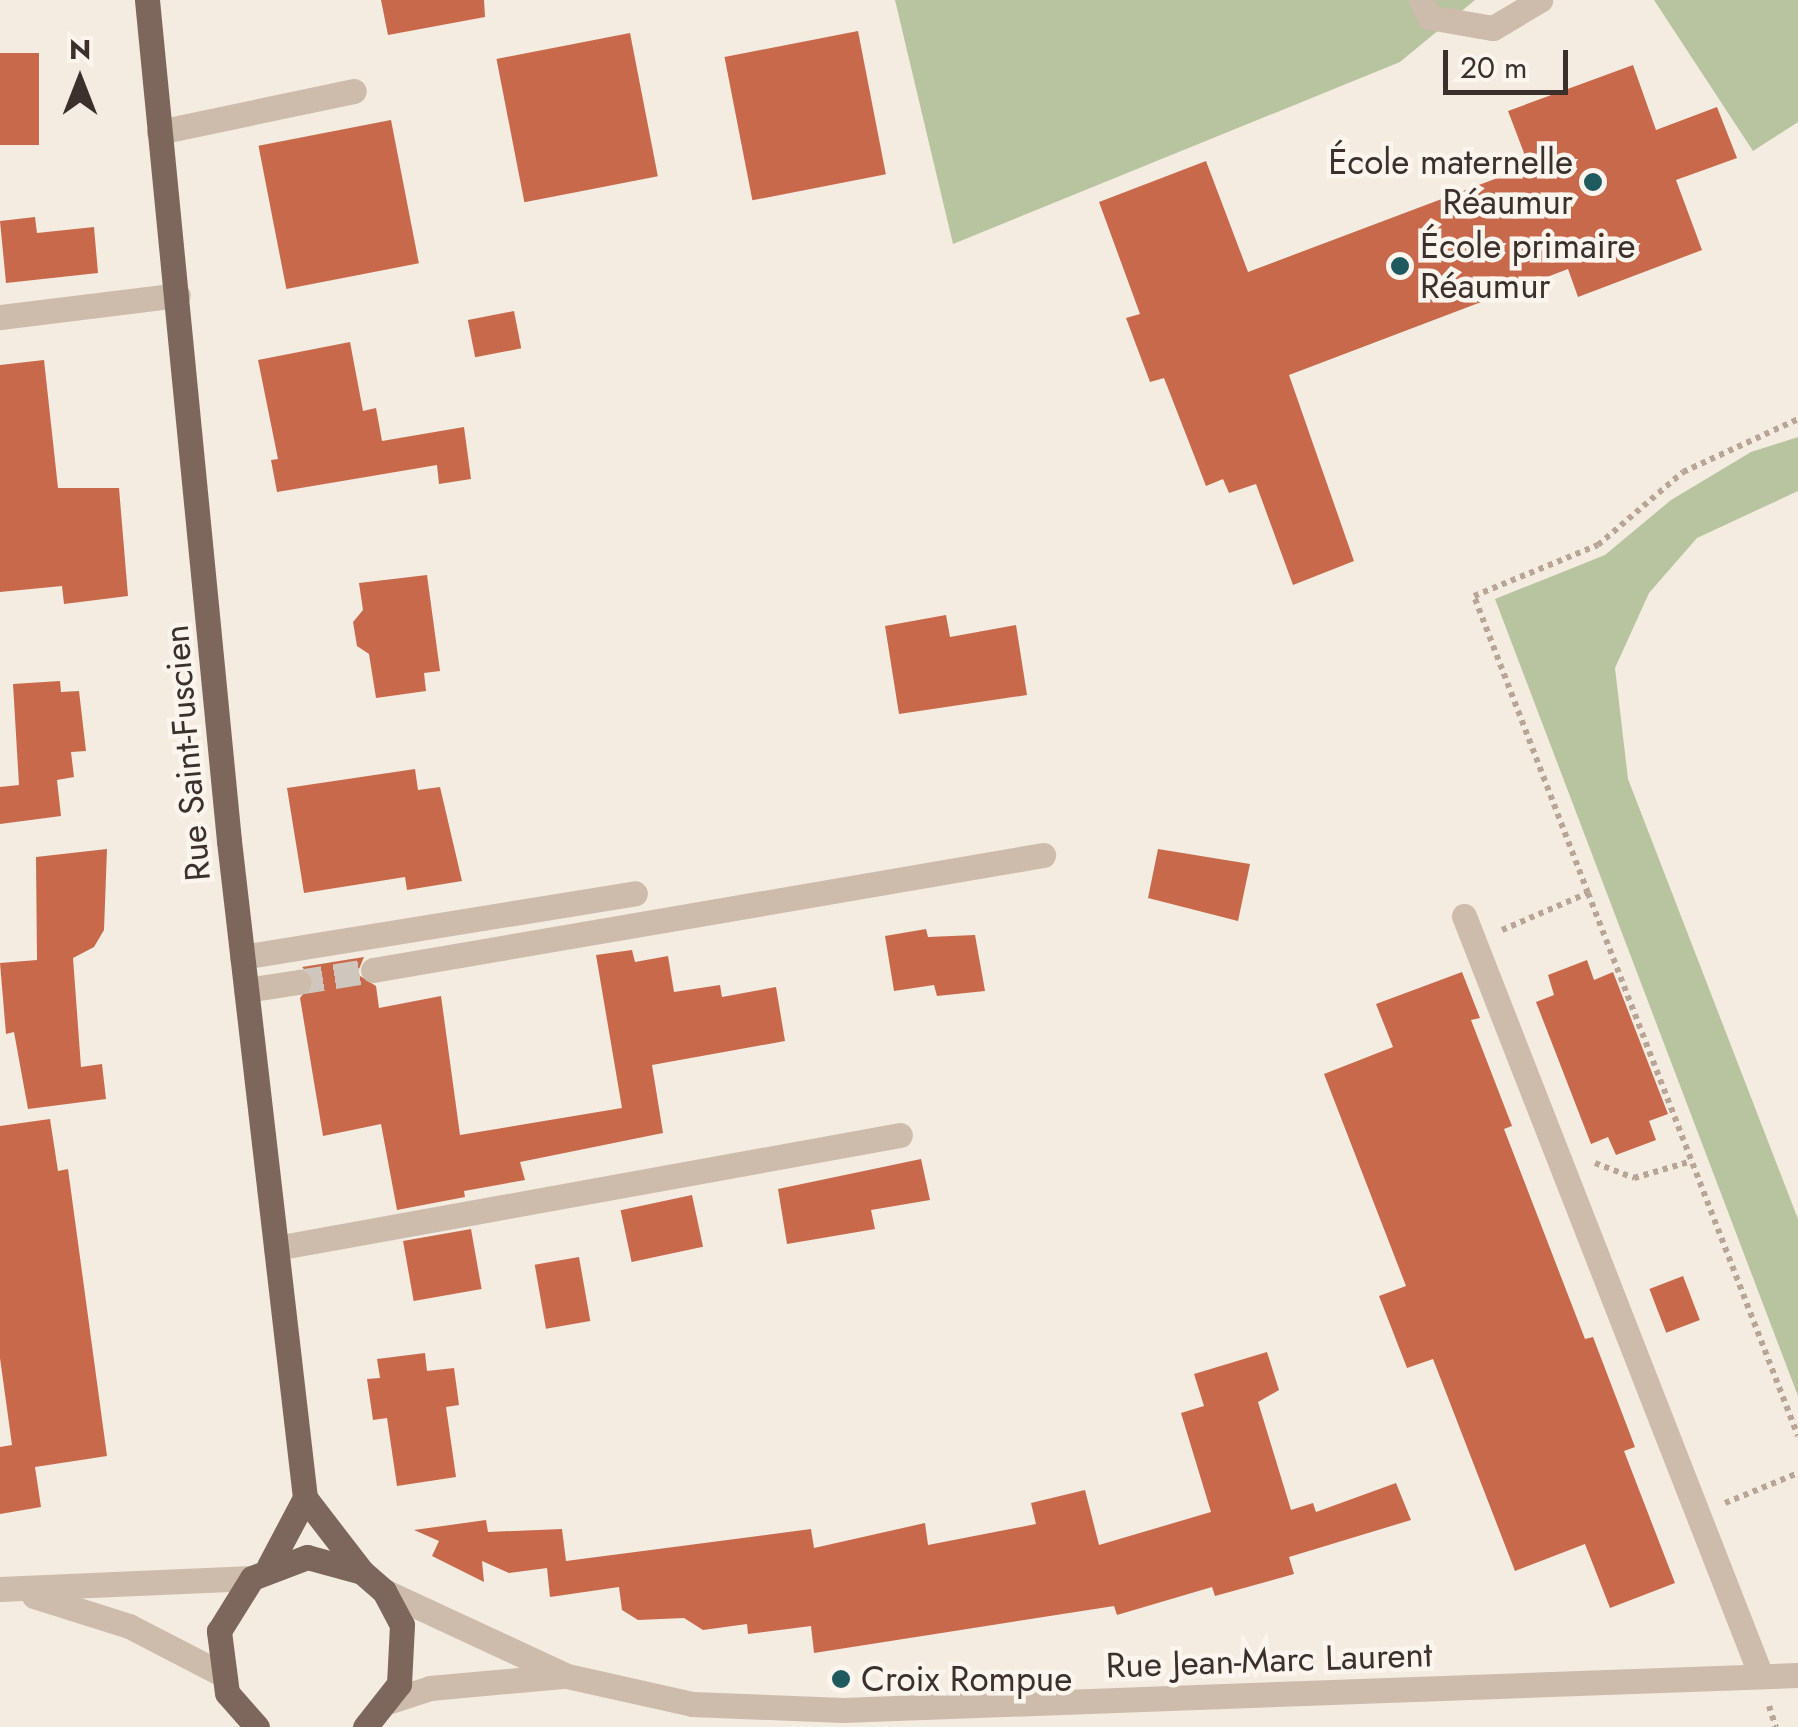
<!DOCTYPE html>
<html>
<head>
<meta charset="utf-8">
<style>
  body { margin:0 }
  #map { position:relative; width:1798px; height:1727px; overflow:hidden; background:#f4ebe1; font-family:Jost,sans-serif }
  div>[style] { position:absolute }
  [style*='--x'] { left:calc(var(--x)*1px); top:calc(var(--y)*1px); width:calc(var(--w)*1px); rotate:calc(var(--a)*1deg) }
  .green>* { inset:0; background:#b8c4a0 }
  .building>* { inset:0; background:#c8694b; transform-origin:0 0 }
  .minor-tunnel>* { height:25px; margin-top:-12.5px; transform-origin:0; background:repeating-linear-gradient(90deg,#cfc6bd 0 25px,transparent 0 37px) }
  .path>* { height:6px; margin-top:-3px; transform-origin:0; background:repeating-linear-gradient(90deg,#b9a596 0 5px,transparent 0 10px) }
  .minor>* { height:25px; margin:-12.5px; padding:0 12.5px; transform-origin:12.5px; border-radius:12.5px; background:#cdbbac }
  .major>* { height:25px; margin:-12.5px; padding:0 12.5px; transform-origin:12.5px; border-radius:12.5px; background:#7d675c }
  .dots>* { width:28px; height:28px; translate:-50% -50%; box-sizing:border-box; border:5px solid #fbf5ee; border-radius:50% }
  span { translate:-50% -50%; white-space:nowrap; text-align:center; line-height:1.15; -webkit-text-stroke:9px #fbf5ee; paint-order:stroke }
  .poi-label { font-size:35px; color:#3b302b }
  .right { translate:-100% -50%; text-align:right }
  .left { translate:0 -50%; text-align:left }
  .street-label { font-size:35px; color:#3b302b }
  .north { position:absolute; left:30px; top:30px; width:100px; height:100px; -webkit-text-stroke:8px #fbf5ee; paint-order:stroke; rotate:0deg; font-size:28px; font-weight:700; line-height:40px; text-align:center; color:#3b302b }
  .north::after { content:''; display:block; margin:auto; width:35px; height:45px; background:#3b302b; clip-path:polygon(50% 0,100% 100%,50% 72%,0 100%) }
  .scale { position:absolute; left:1443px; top:50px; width:125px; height:45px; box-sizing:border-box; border:5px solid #3b302b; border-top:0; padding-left:12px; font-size:30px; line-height:35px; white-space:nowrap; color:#3b302b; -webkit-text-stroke:8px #fbf5ee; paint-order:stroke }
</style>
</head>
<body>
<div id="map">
  <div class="green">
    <i style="clip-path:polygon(895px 0,1475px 0,1400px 62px,953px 244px)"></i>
    <i style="clip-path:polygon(1654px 0,1798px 0,1798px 122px,1753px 151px)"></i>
    <i style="clip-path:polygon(1798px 437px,1798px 491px,1697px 538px,1649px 593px,1615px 668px,1628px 779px,1798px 1219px,1798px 1396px,1495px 599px,1605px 555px,1671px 500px,1751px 452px)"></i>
  </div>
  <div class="building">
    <i style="clip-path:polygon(381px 0,484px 0,485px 17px,388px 35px)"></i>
    <i style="left:858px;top:31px;width:146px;height:136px;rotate:79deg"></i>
    <i style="left:630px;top:33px;width:146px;height:136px;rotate:79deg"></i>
    <i style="left:0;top:53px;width:39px;height:92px"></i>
    <i style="clip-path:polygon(1633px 65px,1656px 130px,1717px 107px,1737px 158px,1676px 180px,1702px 250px,1578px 297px,1568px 269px,1289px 375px,1354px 561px,1293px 585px,1256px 484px,1229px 493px,1223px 479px,1206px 486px,1164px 378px,1150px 382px,1126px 318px,1140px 314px,1099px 202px,1206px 161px,1248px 272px,1529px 166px,1508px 111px)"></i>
    <i style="left:391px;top:120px;width:146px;height:135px;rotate:79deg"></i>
    <i style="clip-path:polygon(35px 217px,37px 233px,94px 227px,98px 273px,6px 283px,0 221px)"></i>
    <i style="left:514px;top:311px;width:38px;height:47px;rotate:79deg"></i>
    <i style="clip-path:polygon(350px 342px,363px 411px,376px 408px,382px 441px,464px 427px,471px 479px,439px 484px,437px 465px,277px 492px,271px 460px,278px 459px,258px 360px)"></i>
    <i style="clip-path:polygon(44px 360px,58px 488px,119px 488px,128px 596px,64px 604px,62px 586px,0 592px,0 365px)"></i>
    <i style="clip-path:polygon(427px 575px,440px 671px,424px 673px,426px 691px,376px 698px,369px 654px,357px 646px,353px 622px,363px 610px,359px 583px)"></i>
    <i style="clip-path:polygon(946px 615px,950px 637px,1016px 625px,1027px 695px,899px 714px,885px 626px)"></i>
    <i style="clip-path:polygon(60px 681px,61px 692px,79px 691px,86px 751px,71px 752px,74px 777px,57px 780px,61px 816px,0 824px,0 787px,19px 785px,13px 684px)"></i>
    <i style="clip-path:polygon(415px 769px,418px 790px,440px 787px,462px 881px,407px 890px,405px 877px,304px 893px,287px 788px)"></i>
    <i style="clip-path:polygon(107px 849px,104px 930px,94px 947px,73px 958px,81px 1067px,102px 1064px,106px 1099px,28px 1109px,14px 1032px,6px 1034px,0 963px,37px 960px,36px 857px)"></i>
    <i style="clip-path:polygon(1158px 849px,1250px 864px,1238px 921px,1148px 898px)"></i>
    <i style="clip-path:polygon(926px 929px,928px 937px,975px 935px,985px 991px,937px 996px,934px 985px,894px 991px,885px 936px)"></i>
    <i style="clip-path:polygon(632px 950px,635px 962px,668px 956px,674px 992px,720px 985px,722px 997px,776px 987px,785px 1041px,652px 1065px,663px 1133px,520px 1162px,525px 1180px,464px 1191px,465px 1197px,397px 1210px,381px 1124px,323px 1136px,300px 998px,314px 980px,302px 967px,364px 957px,357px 974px,376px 986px,379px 1008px,441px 996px,460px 1135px,622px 1108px,596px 955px)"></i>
    <i style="clip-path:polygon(1587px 960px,1594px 980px,1613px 972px,1668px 1114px,1649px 1121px,1656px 1140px,1616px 1155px,1608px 1137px,1591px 1144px,1536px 1002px,1554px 995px,1548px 975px)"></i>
    <i style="clip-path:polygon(1462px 972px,1480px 1018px,1471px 1020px,1512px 1126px,1504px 1129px,1585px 1339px,1593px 1337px,1635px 1447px,1624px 1451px,1675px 1583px,1610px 1608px,1585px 1544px,1515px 1571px,1433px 1359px,1407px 1368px,1379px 1296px,1406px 1286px,1324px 1074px,1393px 1047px,1376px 1004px)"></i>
    <i style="clip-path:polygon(50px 1119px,58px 1171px,68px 1169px,107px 1456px,35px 1467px,41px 1507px,0 1514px,0 1447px,12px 1445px,0 1358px,0 1126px)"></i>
    <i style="clip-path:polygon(921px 1159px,930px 1200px,871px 1210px,875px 1229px,787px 1244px,778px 1189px)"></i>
    <i style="left:692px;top:1195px;width:53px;height:73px;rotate:78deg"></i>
    <i style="left:471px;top:1229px;width:61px;height:69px;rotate:80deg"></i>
    <i style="left:579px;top:1257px;width:65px;height:45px;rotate:80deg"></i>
    <i style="left:1683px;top:1276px;width:47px;height:36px;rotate:69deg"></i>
    <i style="clip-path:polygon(1267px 1352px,1279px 1390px,1258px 1402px,1291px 1510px,1313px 1503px,1316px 1512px,1396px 1483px,1411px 1520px,1289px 1557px,1294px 1574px,1215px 1596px,1212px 1587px,1117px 1615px,1114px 1606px,814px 1653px,811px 1626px,748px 1634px,747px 1624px,703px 1630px,684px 1618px,638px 1620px,622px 1610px,619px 1587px,550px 1597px,547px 1568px,509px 1573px,482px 1561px,484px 1582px,432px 1556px,439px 1541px,414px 1530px,486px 1520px,488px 1532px,562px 1529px,566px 1561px,811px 1529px,814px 1548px,925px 1523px,928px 1545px,1036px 1524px,1031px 1503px,1085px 1490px,1099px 1545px,1211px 1512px,1181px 1413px,1204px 1406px,1194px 1374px)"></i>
    <i style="clip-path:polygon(425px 1353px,427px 1371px,454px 1368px,459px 1405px,446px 1407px,456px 1477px,397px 1486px,387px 1418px,373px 1420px,367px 1379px,380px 1378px,377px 1359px)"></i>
  </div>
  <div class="minor-tunnel">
    <i style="--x:298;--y:982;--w:76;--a:-9.1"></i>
  </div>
  <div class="path">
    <i style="--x:1588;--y:893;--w:582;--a:68.86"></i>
    <i style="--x:1502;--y:930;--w:94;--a:-23.3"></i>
    <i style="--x:1588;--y:893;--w:318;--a:-111"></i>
    <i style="--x:1474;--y:596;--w:134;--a:-22.4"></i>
    <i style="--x:1598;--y:545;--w:112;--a:-40.7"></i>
    <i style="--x:1683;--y:472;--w:127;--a:-24.7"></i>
    <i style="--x:1595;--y:1163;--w:42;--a:21"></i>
    <i style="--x:1634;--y:1178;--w:60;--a:-16.3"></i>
    <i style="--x:1725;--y:1503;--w:79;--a:-22.3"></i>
    <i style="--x:1769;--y:1706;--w:22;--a:72"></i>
  </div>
  <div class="minor">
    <i style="--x:1421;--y:0;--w:19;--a:65"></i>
    <i style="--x:1429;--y:17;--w:65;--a:9.8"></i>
    <i style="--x:1493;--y:28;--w:55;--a:-30.8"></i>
    <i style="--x:159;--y:132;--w:199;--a:-11.9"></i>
    <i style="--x:0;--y:317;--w:179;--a:-7"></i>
    <i style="--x:1464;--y:916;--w:816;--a:68.65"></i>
    <i style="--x:242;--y:957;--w:398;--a:-9.2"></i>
    <i style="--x:373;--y:970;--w:680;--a:-9.74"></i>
    <i style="--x:246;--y:990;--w:53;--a:-8.7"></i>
    <i style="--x:276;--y:1248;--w:634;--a:-10.26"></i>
    <i style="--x:0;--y:1589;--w:252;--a:-2.5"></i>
    <i style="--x:384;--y:1591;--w:202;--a:24.9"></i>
    <i style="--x:567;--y:1676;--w:128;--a:12.6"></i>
    <i style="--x:692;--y:1704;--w:151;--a:2.3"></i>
    <i style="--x:843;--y:1710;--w:956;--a:-2.1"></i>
    <i style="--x:34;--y:1596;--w:100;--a:17.5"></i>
    <i style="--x:129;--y:1626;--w:102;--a:27.3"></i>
    <i style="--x:390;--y:1701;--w:42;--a:-18"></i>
    <i style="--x:430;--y:1688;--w:133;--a:-5.2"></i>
  </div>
  <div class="major">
    <i style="--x:147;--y:0;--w:845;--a:84.43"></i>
    <i style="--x:229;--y:841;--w:661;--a:83.4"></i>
    <i style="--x:305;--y:1498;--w:93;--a:52.4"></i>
    <i style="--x:269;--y:1566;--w:77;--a:-62.1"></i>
    <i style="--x:257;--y:1727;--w:45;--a:-131.4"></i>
    <i style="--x:227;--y:1693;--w:63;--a:-97.4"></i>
    <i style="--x:219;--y:1631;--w:62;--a:-58.1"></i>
    <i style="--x:252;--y:1578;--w:59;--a:-20.9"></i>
    <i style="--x:307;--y:1557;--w:57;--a:15.3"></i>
    <i style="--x:362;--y:1572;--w:29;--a:41"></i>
    <i style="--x:384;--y:1591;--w:38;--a:62"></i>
    <i style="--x:402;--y:1625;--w:59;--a:92.9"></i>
    <i style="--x:399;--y:1684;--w:55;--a:128.3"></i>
  </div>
  <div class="dots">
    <i style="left:1593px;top:182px;background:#1f5a5e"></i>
    <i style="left:1400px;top:266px;background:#1f5a5e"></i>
    <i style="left:841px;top:1679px;background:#1f5a5e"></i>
  </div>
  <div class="poi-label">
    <span class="right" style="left:1573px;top:182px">École maternelle<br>Réaumur</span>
    <span class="left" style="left:1420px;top:266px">École primaire<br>Réaumur</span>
    <span class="left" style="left:861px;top:1679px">Croix Rompue</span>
  </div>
  <div class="street-label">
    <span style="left:187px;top:753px;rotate:-95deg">Rue Saint-Fuscien</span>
    <span style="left:1269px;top:1660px;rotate:-2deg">Rue Jean-Marc Laurent</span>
  </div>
  <div class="north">N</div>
  <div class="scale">20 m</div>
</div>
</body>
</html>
